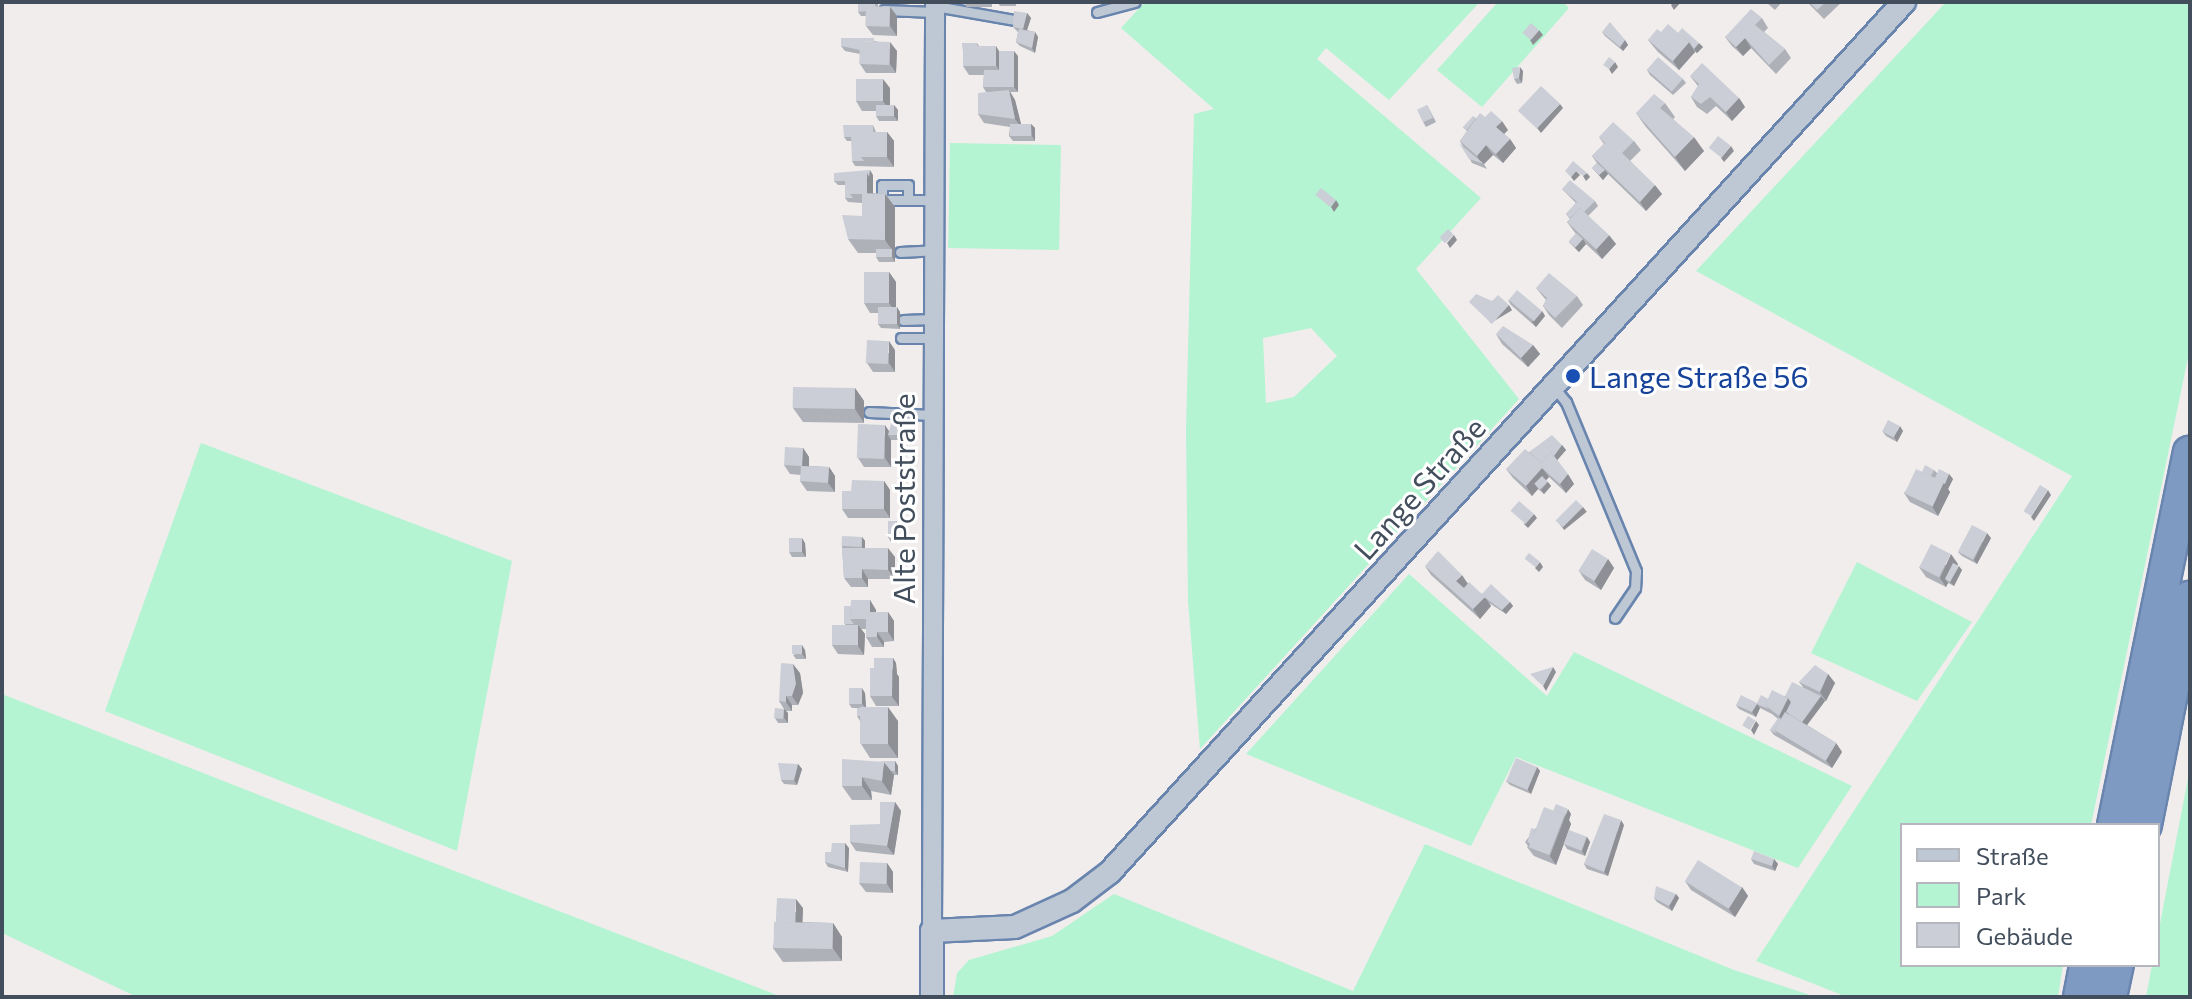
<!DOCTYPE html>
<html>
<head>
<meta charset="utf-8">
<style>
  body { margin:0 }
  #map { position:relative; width:2192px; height:999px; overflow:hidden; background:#f0edec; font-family:Commissioner,sans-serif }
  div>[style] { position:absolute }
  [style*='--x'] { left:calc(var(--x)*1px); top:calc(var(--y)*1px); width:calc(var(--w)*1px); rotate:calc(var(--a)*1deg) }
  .green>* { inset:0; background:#b4f4d2; transform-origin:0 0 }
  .roads { filter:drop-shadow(2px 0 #6985ae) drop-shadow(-2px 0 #6985ae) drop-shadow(0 2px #6985ae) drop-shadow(0 -2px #6985ae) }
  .service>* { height:9px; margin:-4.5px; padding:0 4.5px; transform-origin:4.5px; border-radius:4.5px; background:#bec8d4 }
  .minor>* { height:18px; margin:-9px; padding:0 9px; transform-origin:9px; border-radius:9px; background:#bec8d4 }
  .tertiary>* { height:22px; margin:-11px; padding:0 11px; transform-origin:11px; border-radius:11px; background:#bec8d4 }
  .motorway>* { height:32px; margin:-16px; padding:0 16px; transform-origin:16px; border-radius:16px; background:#7e9ac3 }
  .wall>* { inset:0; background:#afb1b8; transform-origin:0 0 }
  .shaded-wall>* { inset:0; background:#8e9096; transform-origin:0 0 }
  .building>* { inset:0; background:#cbced6; transform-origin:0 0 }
  .dots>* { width:22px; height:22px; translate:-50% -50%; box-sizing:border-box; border:4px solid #fff; border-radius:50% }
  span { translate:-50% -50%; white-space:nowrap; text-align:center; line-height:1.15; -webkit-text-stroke:6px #fff; paint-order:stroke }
  .transit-label { font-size:30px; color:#164399 }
  .left { translate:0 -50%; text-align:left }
  .street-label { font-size:30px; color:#434e5d }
  .frame { position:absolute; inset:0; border:4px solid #434e5d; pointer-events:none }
  .legend { position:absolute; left:1900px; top:823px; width:260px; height:144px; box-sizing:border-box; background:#fff; border:2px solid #b4b8be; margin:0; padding:10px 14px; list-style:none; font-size:24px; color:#434e5d }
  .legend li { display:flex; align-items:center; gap:16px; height:40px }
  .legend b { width:40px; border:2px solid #b4b8be }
</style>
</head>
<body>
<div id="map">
  <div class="green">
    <i style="clip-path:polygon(evenodd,1145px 2px,1478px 4px,1389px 100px,1326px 48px,1317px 59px,1481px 198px,1416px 269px,1519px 399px,1200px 749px,1188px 601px,1186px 430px,1194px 114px,1214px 109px,1121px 28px,1145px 2px,1311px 328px,1337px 356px,1294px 397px,1266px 403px,1263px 338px,1311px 328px)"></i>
    <i style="clip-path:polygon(1498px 2px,1563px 2px,1569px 8px,1482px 107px,1437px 70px)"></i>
    <i style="clip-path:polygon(1946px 2px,2190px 2px,2190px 348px,2091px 825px,1902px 825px,1902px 965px,2063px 965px,2058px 997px,1847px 997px,1756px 961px,2072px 476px,1696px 271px)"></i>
    <i style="left:950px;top:143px;width:111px;height:105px;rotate:1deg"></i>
    <i style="clip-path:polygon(201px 443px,512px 561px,457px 851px,105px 711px)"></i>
    <i style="clip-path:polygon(1857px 562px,1972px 622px,1917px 701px,1811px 653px)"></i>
    <i style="clip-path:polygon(1409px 574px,1547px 696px,1574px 652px,1852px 786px,1798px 868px,1516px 757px,1471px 846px,1246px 754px)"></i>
    <i style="clip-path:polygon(2px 694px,374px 840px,782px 997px,137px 997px,2px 933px)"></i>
    <i style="clip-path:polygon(2190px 768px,2190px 997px,2146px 997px,2152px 965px,2158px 965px,2158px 934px)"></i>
    <i style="clip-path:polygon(1425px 844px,1734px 970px,1816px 997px,953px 997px,957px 973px,969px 960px,1052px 936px,1114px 894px,1353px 991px)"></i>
  </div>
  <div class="roads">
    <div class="service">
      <i style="--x:935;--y:6;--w:80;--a:10"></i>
      <i style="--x:884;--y:10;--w:51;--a:2.2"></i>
      <i style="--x:1097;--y:12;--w:39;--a:-15"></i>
      <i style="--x:908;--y:200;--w:15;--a:-90"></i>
      <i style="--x:908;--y:185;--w:26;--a:180"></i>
      <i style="--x:882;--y:185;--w:15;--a:90"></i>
      <i style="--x:882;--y:200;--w:52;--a:0"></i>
      <i style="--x:900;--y:252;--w:34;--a:-3"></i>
      <i style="--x:903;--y:320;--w:31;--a:-2"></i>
      <i style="--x:901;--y:338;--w:33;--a:0"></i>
      <i style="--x:1553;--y:386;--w:21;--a:51"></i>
      <i style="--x:1566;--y:402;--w:183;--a:67.5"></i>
      <i style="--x:1636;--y:571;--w:17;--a:93"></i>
      <i style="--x:1635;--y:588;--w:36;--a:124"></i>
      <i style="--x:869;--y:412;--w:64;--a:2.7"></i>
    </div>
    <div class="minor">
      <i style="--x:932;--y:931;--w:929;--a:-89.81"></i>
    </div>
    <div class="tertiary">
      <i style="--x:932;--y:997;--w:66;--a:-90"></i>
      <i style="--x:932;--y:931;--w:83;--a:-2.8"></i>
      <i style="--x:1015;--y:927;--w:63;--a:-24.5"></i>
      <i style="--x:1072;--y:901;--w:48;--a:-37.3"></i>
      <i style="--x:1110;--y:872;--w:1178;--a:-47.62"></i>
    </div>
    <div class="motorway">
      <i style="--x:2114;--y:825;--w:380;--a:-78.5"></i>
      <i style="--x:2145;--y:825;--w:232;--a:-78.8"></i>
      <i style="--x:2080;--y:997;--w:33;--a:-79"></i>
      <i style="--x:2110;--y:997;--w:33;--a:-78"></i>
    </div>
  </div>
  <div class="wall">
    <i style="clip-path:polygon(858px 2px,878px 2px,878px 7px,890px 7px,897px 16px,897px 36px,873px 35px,866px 26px,866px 16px,861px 16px,858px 12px)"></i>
    <i style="left:966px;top:2px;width:26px;height:5px"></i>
    <i style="clip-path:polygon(997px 2px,1016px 2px,1016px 6px,1000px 6px)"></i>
    <i style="clip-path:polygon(1766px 2px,1782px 2px,1775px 10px)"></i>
    <i style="clip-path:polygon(1807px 2px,1842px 2px,1824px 19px)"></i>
    <i style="clip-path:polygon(1027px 13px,1031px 18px,1027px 30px,1035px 32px,1038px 37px,1035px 53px,1020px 46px,1016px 42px,1018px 32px,1013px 27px)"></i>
    <i style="clip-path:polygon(1762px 18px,1768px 28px,1764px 32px,1785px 49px,1791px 58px,1776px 74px,1751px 48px,1743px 56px,1732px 46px,1725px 37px)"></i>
    <i style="clip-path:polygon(1602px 32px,1625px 40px,1628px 45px,1623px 51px,1605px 36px)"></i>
    <i style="clip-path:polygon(1661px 32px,1678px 33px,1703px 47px,1697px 53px,1695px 52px,1679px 70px,1658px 52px,1648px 40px)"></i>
    <i style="clip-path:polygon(876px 41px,897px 51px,896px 73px,866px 73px,860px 64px,860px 54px,845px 51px,841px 46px)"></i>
    <i style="clip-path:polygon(977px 43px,979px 46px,1018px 56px,1018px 92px,1010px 92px,1015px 100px,1021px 124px,1031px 124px,1035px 128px,1035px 141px,1013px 141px,1009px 136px,1010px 127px,984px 123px,978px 114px,997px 92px,986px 92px,983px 87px,984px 75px,969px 75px,963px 66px)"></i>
    <i style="clip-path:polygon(1647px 70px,1683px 79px,1686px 83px,1673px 95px,1650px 75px)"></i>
    <i style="clip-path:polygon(1523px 71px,1522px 83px,1517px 84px,1514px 79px)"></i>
    <i style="clip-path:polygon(1690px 76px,1739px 98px,1745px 107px,1732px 121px,1716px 106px,1707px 114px,1697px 107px,1691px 97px,1698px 86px)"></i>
    <i style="clip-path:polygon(890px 88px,890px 105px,894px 105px,898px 110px,898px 121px,879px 121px,876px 116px,876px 111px,862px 111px,856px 101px)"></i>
    <i style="clip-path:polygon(1665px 103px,1675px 117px,1673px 119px,1704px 151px,1685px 171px,1646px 127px,1636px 113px)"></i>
    <i style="clip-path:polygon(1427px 105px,1436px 122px,1426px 127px,1423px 122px)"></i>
    <i style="clip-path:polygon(1485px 117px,1508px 130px,1504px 134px,1510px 139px,1516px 148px,1503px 163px,1493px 155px,1484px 164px,1487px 169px,1472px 163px,1460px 141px,1467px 131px,1463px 127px,1476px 118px)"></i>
    <i style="clip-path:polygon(873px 125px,876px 132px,887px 132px,894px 141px,894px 167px,855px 166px,852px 161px,852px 141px,847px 141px,844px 137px)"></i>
    <i style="clip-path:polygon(1599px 137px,1634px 141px,1641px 150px,1630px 161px,1662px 194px,1646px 211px,1608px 174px,1603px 180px,1592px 168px,1597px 163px,1592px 156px,1604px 144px)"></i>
    <i style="clip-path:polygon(873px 175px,873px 193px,885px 194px,895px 207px,895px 262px,879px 262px,876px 257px,876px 253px,858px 253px,848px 239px,862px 216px,862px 203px,848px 202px,845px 198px,845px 185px,838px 185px,834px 181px)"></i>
    <i style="clip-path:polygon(1562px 189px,1595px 201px,1598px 206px,1588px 216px,1616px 244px,1602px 259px,1586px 244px,1579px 252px,1569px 242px,1576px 234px,1567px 222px,1570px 219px,1566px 214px,1576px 203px)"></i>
    <i style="clip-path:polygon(889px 272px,896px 282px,896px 307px,900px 312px,900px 329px,881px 328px,878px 324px,878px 313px,870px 313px,864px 303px)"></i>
    <i style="clip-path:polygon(1536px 288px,1577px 296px,1583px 305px,1562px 328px,1549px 315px,1543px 306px,1546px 300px)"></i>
    <i style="clip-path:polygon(1508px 300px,1542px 311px,1545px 316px,1536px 327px,1511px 305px)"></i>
    <i style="clip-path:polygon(1496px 334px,1533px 345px,1540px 354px,1528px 367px,1502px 344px)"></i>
    <i style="clip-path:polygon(895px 350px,895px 372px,873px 372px,867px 363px)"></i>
    <i style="clip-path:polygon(855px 388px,864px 401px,864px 423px,803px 422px,793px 408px)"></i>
    <i style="clip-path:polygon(905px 425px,905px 440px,891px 440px,891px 467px,864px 467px,858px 458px,889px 431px)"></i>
    <i style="clip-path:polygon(1903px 431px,1897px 442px,1886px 436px,1883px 432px)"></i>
    <i style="clip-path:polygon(1562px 445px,1566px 450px,1557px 460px,1574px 484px,1566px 493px,1549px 477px,1546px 480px,1551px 486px,1544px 494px,1538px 489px,1532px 496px,1513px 478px,1506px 469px,1529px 452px)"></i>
    <i style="clip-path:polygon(803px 448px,809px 457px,809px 466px,829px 467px,835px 476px,835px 492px,807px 491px,800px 481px,801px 475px,790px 474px,784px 465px)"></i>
    <i style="clip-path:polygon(1934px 470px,1937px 473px,1949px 474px,1953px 479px,1948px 489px,1950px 492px,1938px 516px,1910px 502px,1904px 493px,1922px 472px)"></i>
    <i style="clip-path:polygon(884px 481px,890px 490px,890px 518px,848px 518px,842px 509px)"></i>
    <i style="clip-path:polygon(896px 521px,899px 526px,899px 542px,891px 542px,888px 537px)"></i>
    <i style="clip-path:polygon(862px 537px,865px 541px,865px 548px,895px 557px,895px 579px,868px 579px,868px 587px,851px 587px,844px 578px,842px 546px)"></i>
    <i style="clip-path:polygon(1991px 538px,1977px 564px,1962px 556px,1958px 552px)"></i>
    <i style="clip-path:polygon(805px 543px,806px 557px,792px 557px,789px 552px)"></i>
    <i style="clip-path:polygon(1608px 559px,1614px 568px,1601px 590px,1585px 580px,1579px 571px)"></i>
    <i style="clip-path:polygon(1958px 564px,1957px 565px,1962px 570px,1954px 586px,1948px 583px,1946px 587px,1926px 577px,1919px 567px)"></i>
    <i style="clip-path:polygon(1425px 566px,1467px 583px,1482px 594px,1510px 602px,1513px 606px,1506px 614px,1489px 603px,1491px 606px,1480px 619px,1431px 575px)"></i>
    <i style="clip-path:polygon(870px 600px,876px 610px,876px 612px,888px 612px,894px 621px,894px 641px,884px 642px,884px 647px,872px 647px,866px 637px,866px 629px,861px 629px,865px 634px,864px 655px,838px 654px,832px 645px,845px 625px,851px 606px)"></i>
    <i style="clip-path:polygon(805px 650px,806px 659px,796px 659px,793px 655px)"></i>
    <i style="clip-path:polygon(893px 658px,896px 663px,897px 674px,899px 677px,899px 706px,876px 706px,870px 696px,874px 668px)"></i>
    <i style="clip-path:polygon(800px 673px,803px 693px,798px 705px,792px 705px,792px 711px,786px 711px,788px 713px,788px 723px,778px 723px,775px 718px,784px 709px,779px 701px)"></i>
    <i style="clip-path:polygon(1828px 674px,1835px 683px,1826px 701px,1825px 701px,1807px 725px,1836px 743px,1842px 752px,1832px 768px,1774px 735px,1770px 730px,1778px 719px,1772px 714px,1760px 708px,1756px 717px,1739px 709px,1736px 705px,1757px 703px,1768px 699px,1785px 696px,1803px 687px,1799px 682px)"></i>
    <i style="clip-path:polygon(865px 693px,866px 707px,898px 721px,898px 758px,870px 758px,861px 744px,860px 721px,857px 716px,857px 708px,852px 708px,849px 704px)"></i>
    <i style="clip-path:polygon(895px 761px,898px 766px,898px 775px,894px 775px,891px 795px,871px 791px,872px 800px,852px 800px,842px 786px)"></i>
    <i style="clip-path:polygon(798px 764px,802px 769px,797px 785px,784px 784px,781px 780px)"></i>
    <i style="clip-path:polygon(1537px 767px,1540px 771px,1531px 794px,1510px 785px,1506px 781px)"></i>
    <i style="clip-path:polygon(895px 802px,901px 811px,894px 855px,856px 851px,850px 842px,880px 824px)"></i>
    <i style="clip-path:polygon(1554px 811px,1571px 814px,1569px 820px,1571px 824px,1567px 835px,1587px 837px,1590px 842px,1585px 856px,1567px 849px,1564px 844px,1556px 865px,1534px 856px,1527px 847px,1528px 846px,1525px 842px,1535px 829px)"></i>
    <i style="clip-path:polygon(1624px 825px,1608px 876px,1587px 869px,1584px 864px)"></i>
    <i style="clip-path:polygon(849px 848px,848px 872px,828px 867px,825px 862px,831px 852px)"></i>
    <i style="clip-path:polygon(1751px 859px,1774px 859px,1778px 864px,1775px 871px,1754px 864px)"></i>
    <i style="clip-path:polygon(887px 863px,893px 872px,893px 893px,866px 892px,859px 883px)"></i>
    <i style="clip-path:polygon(1685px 881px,1742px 887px,1748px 896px,1735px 917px,1691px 890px)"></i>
    <i style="clip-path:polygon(1676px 894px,1679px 898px,1672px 911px,1657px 902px,1654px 898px)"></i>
    <i style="clip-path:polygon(803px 908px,802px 922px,833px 923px,842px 937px,842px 961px,783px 962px,773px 948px,777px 922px)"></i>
  </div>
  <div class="shaded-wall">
    <i style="clip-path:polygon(1674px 2px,1681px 2px,1674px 10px,1671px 5px)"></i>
    <i style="clip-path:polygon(890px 7px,897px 16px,897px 36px,890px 26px)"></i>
    <i style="clip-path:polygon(1027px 13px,1031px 18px,1026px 33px,1023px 29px)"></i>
    <i style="clip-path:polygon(1539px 30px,1543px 35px,1533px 45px,1530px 40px)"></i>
    <i style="clip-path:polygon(1035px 32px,1038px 37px,1035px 53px,1032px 48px)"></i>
    <i style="clip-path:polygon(1745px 38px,1751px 48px,1743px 56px,1736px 47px)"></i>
    <i style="clip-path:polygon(1625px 40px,1628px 45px,1623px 51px,1620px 47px)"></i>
    <i style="clip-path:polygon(890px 42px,897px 51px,896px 73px,890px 64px)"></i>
    <i style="clip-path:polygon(1689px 42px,1695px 52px,1679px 70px,1673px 61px)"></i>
    <i style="clip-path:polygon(1699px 43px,1703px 47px,1697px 53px,1694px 49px)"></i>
    <i style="clip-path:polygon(996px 46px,1002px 56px,1002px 75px,996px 65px)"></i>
    <i style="clip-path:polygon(1014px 51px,1018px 56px,1018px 92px,1014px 87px)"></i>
    <i style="clip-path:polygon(1615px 62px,1618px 67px,1612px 74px,1609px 69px)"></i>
    <i style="clip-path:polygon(1520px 67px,1523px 71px,1522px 83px,1519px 78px)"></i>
    <i style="clip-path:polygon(883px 79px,890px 88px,890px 111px,883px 101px)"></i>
    <i style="clip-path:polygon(1009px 90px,1015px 100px,1022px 128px,1015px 119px)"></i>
    <i style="clip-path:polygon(1739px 98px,1745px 107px,1732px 121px,1726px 112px)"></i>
    <i style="clip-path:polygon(1560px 104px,1563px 108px,1541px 133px,1537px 128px)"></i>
    <i style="clip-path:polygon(894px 105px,898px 110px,898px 121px,894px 116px)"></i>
    <i style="clip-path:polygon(1502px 121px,1508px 130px,1502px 136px,1496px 127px)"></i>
    <i style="clip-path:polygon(1031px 124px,1035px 128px,1035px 141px,1032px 136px)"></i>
    <i style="clip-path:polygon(887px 132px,894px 141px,894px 167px,887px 157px)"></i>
    <i style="clip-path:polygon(1694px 137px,1704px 151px,1685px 171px,1675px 157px)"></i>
    <i style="clip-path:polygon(1510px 139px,1516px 148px,1503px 163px,1496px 154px)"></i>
    <i style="clip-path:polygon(1486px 145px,1493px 155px,1484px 164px,1481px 163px,1477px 156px)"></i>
    <i style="clip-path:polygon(1731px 146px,1734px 151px,1724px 162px,1721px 158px)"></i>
    <i style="clip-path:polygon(870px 170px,873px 175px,873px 203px,866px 194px,867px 173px)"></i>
    <i style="clip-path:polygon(1605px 170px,1608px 174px,1603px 180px,1599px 175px)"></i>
    <i style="clip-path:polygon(1576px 171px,1580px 175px,1574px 181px,1571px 177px)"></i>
    <i style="clip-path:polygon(1587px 173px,1590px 177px,1586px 181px,1583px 176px)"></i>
    <i style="clip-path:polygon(1655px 185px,1662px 194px,1646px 211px,1640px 202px)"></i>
    <i style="clip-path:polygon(885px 194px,895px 207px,895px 262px,892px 257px,892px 250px,885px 240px)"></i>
    <i style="clip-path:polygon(1336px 200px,1339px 205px,1334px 212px,1331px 207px)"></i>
    <i style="clip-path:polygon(1454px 235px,1457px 240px,1450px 248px,1447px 243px)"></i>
    <i style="clip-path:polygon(1609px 235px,1616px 244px,1602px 259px,1596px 250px)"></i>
    <i style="clip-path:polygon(1583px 239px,1586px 244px,1579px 252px,1575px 248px)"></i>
    <i style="clip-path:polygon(889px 272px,896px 282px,896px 313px,889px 303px)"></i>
    <i style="left:1509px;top:305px;width:6px;height:25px;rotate:59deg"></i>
    <i style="clip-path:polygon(897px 307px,900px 312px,900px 329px,897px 324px)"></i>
    <i style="clip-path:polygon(1542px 311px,1545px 316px,1536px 327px,1532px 322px)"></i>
    <i style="clip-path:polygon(889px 341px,895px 350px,895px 372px,889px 363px)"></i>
    <i style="clip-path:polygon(1533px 345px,1540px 354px,1528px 367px,1521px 358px)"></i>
    <i style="clip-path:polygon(855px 388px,864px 401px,864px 423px,855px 409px)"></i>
    <i style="clip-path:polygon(901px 420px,905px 425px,905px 440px,901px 435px)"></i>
    <i style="clip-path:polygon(885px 425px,891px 434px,888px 435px,891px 440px,891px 467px,885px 458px)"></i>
    <i style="clip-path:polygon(1900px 426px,1903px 431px,1897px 442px,1894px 437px)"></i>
    <i style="clip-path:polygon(1562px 445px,1566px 450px,1547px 472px,1544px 468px)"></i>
    <i style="clip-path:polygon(803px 448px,809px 457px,809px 475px,802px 466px)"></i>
    <i style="clip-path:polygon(829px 467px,835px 476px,835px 492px,828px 483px)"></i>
    <i style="clip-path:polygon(1542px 468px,1549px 477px,1539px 488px,1535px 484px,1538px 489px,1532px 496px,1526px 486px)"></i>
    <i style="clip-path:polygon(1568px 474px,1574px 484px,1566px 493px,1560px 484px)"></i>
    <i style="clip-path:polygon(1949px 474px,1953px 479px,1948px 489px,1950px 492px,1938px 516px,1932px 506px,1944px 482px)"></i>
    <i style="clip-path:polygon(884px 481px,890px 490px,890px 518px,884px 509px)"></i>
    <i style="clip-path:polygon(1548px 482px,1551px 486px,1544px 494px,1541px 490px)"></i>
    <i style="clip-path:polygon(2048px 490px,2051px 495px,2034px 521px,2031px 517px)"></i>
    <i style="left:1583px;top:507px;width:6px;height:29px;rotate:51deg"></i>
    <i style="clip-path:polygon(1534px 514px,1537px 518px,1528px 528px,1524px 524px)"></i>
    <i style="clip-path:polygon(896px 521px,899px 526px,899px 542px,896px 537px)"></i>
    <i style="clip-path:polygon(1987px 533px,1991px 538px,1977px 564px,1974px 560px)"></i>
    <i style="clip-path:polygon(862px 537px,865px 541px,865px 551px,862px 547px)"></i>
    <i style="clip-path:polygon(802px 538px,805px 543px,806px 557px,802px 552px)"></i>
    <i style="clip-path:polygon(888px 548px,895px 557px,895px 579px,888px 570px)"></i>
    <i style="clip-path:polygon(1951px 554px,1958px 564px,1949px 581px,1945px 579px,1948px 583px,1946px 587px,1940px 578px)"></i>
    <i style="clip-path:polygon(1608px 559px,1614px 568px,1601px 590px,1594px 581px)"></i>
    <i style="clip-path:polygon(1540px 562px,1543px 567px,1539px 572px,1535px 568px)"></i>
    <i style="clip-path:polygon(1959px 566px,1962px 570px,1954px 586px,1950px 582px)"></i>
    <i style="clip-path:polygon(862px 569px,868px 579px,868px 587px,862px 578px)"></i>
    <i style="clip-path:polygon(1462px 575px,1468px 584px,1463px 590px,1456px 581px)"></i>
    <i style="clip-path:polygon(1485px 597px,1491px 606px,1480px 619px,1473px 609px)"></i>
    <i style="clip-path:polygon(870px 600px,876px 610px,876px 621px,870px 612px)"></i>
    <i style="clip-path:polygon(1510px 602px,1513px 606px,1506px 614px,1502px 610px)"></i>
    <i style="clip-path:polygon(888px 612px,894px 621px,894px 641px,888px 632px)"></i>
    <i style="clip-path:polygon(858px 625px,865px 634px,864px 655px,858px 646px)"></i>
    <i style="clip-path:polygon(877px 632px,884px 642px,884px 647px,877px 637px)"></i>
    <i style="clip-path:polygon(802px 645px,805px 650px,806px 659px,802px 654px)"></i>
    <i style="clip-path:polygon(893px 658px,896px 663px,897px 674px,899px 677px,899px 706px,892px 697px)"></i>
    <i style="clip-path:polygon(793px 664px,800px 673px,803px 693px,798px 705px,792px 696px)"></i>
    <i style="clip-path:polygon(1553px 667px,1556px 672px,1546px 691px,1543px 686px)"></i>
    <i style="clip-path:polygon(1828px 674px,1835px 683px,1826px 701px,1820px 692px)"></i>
    <i style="clip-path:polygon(862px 688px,865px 693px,866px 708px,862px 704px)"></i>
    <i style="clip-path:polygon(786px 696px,792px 705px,792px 711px,786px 702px)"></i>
    <i style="clip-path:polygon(1821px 696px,1825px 701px,1804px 729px,1801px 724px)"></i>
    <i style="clip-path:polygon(1788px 698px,1794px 707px,1784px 723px,1779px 716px)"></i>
    <i style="clip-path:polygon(1757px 704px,1760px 708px,1756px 717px,1752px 712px)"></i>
    <i style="clip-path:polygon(888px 707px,898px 721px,898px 758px,888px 744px)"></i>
    <i style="clip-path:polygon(784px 709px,788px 713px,788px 723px,784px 718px)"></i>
    <i style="clip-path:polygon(1756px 721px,1759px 725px,1754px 735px,1751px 730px)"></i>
    <i style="clip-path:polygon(1836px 743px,1842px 752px,1832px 768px,1825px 759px)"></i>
    <i style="clip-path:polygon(895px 761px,898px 766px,898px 775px,895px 771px)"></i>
    <i style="clip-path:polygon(884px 762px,894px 775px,891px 795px,882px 781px)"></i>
    <i style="clip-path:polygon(798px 764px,802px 769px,797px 785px,794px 780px)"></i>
    <i style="clip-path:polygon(1537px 767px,1540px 771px,1531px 794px,1527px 789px)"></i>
    <i style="clip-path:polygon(862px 777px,871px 791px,872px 800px,862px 786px)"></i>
    <i style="clip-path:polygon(895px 802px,901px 811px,894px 855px,887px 846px)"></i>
    <i style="clip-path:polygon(1568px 809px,1571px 814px,1569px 820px,1571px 824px,1556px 865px,1550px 856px)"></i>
    <i style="clip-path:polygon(1621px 820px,1624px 825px,1608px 876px,1604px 872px)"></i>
    <i style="clip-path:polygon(1587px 837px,1590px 842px,1585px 856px,1582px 851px)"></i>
    <i style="clip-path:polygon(845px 843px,849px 848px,848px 872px,845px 868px)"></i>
    <i style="clip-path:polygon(1774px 859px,1778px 864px,1775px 871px,1772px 866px)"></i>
    <i style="clip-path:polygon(887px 863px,893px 872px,893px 893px,887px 884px)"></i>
    <i style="clip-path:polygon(1742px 887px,1748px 896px,1735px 917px,1728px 908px)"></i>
    <i style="clip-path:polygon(1676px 894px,1679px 898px,1672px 911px,1669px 906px)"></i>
    <i style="clip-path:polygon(796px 899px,803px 908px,802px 936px,796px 927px)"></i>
    <i style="clip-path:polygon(833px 923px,842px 937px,842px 961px,832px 947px)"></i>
  </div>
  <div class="building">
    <i style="clip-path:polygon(858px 2px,875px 2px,875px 7px,866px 6px,866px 11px,858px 12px)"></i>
    <i style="clip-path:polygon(1809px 2px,1826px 2px,1817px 10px)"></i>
    <i style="left:866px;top:6px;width:24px;height:20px;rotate:2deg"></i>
    <i style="clip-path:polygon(1751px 9px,1762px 18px,1755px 25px,1785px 49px,1769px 65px,1745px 38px,1736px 47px,1725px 37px)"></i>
    <i style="clip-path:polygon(1014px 11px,1027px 13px,1023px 29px,1013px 27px)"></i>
    <i style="clip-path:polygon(1610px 22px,1625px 40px,1620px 47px,1602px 32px)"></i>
    <i style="left:1531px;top:23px;width:11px;height:13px;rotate:41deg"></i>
    <i style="left:1668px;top:24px;width:28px;height:25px;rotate:41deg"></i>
    <i style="clip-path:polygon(1682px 28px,1699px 43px,1694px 49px,1689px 42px,1678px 33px)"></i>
    <i style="clip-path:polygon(1019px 29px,1035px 32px,1032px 48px,1016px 42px)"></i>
    <i style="clip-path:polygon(1657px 29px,1661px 32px,1652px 43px,1653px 44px,1648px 40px)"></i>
    <i style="clip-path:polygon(841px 38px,874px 38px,874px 41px,860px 41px,860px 50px,841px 46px)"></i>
    <i style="left:860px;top:41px;width:30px;height:23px;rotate:2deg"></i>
    <i style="clip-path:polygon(962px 43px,977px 43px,977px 46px,963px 46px,962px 51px)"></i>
    <i style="left:963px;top:46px;width:33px;height:20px"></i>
    <i style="clip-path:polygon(999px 51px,1014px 51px,1014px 87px,983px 87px,984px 70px,999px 70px)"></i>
    <i style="clip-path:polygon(1609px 57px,1615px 62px,1609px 69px,1603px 65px)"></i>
    <i style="left:1658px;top:57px;width:33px;height:17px;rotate:41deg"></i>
    <i style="clip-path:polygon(1702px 63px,1739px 98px,1726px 112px,1710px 97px,1701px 104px,1691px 97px,1699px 84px,1690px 76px)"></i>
    <i style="clip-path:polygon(1520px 67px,1519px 78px,1514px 79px,1512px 68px)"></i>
    <i style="left:856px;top:79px;width:27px;height:22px"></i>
    <i style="left:1541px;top:86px;width:26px;height:34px;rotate:43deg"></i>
    <i style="clip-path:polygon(1009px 90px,1015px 119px,978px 114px,978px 93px)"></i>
    <i style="clip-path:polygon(1654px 94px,1665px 103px,1660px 108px,1694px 137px,1675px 157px,1636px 113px)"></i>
    <i style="left:894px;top:105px;width:11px;height:18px;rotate:90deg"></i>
    <i style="left:1427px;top:105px;width:14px;height:11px;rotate:65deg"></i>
    <i style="clip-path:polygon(1491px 111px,1502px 121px,1496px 127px,1510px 139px,1496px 154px,1486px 145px,1477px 156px,1460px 141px,1480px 113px,1485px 117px)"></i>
    <i style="clip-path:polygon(1473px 116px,1476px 118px,1467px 130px,1463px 127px)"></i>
    <i style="clip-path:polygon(1613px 122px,1634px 141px,1622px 153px,1655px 185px,1640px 202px,1592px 156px,1605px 143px,1599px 137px)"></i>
    <i style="left:1010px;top:124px;width:21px;height:12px"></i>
    <i style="clip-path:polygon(843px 125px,873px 125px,873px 132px,861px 132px,861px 157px,864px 161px,852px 161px,851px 137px,844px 137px)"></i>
    <i style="left:861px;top:132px;width:26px;height:25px"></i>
    <i style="left:1718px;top:136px;width:16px;height:15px;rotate:38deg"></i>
    <i style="clip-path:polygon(1459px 143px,1484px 164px,1469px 159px)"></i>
    <i style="clip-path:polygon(1573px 161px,1587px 173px,1583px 176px,1576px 171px,1571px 177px,1565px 171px)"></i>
    <i style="clip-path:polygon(1597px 163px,1605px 170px,1599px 175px,1592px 168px)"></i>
    <i style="clip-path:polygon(870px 170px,869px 177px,867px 173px,850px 173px,850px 194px,853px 198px,845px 198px,845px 181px,834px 181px,834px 173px)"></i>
    <i style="left:850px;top:173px;width:17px;height:21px"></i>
    <i style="clip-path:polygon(1570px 180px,1595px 201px,1584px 212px,1580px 208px,1570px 218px,1566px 214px,1577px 202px,1562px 189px)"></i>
    <i style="left:1321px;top:188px;width:19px;height:9px;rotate:39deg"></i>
    <i style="clip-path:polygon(862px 193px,885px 194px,885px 240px,848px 239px,842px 215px,862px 216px)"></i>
    <i style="left:1580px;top:208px;width:40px;height:19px;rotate:43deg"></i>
    <i style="left:1448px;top:229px;width:8px;height:12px;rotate:45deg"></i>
    <i style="left:1576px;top:233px;width:9px;height:11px;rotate:41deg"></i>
    <i style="left:876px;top:249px;width:16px;height:8px"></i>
    <i style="left:864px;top:272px;width:25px;height:31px"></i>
    <i style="clip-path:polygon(1549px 273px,1577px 296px,1555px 318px,1543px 306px,1547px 298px,1536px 288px)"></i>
    <i style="left:1517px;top:290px;width:33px;height:13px;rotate:40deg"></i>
    <i style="clip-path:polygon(1476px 294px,1492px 301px,1498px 295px,1509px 305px,1492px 324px,1469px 302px)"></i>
    <i style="left:897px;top:307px;width:17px;height:19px;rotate:90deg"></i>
    <i style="clip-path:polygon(1503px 326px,1533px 345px,1521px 358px,1496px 334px)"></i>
    <i style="left:867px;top:340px;width:22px;height:23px;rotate:3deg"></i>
    <i style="left:793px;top:387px;width:62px;height:21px;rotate:1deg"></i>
    <i style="clip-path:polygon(892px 420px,901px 420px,901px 435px,888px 435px)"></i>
    <i style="left:1888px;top:420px;width:13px;height:13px;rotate:27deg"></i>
    <i style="left:858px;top:424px;width:27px;height:34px;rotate:2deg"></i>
    <i style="clip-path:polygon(1552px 435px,1562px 445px,1554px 456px,1551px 452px,1541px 463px,1529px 452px)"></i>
    <i style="clip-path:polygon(785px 447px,803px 448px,802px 466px,829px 467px,828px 483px,800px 481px,801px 466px,784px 465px)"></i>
    <i style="clip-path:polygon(1525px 449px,1541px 463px,1551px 452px,1568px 474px,1560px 484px,1542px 468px,1526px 486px,1506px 469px)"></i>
    <i style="clip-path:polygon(1925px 465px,1934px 470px,1931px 476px,1922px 472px)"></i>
    <i style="left:1916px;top:469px;width:31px;height:27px;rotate:25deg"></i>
    <i style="clip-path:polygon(1939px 469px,1949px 474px,1945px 484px,1935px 478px)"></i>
    <i style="left:1542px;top:476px;width:8px;height:11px;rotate:45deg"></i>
    <i style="clip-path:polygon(852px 480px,884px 481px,884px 509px,842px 509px,842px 491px,851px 491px)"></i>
    <i style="left:2040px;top:485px;width:9px;height:31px;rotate:32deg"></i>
    <i style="left:1576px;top:500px;width:10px;height:29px;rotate:45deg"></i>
    <i style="left:1519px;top:501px;width:20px;height:13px;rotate:41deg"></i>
    <i style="left:888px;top:521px;width:8px;height:16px"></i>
    <i style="left:1972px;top:525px;width:17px;height:30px;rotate:28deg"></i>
    <i style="left:842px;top:536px;width:20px;height:10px;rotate:3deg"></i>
    <i style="left:789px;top:538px;width:13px;height:14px"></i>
    <i style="left:1931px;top:544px;width:22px;height:26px;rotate:27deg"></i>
    <i style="clip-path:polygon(842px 548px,888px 548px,888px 570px,862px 569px,862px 578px,844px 578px)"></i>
    <i style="left:1592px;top:549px;width:19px;height:26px;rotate:32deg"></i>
    <i style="clip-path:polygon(1438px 551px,1462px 575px,1456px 581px,1464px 588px,1469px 582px,1485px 597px,1473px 609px,1425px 566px)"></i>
    <i style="left:1529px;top:553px;width:14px;height:7px;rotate:39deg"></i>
    <i style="clip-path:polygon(1953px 563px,1959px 566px,1950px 582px,1945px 579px)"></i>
    <i style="clip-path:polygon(1491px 584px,1510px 602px,1502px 610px,1484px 597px,1482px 594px)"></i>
    <i style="clip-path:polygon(851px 600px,870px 600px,870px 612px,888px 612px,888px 632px,877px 632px,877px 637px,866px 637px,866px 619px,850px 619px)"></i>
    <i style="clip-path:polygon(844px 606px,851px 606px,850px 619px,854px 624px,844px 624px)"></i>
    <i style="left:832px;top:625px;width:26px;height:20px"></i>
    <i style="left:802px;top:645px;width:9px;height:10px;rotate:90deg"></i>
    <i style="clip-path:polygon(874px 658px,893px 658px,893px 670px,892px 668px,874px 668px)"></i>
    <i style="clip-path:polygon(781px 663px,793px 664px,796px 684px,792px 696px,786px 696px,786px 702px,779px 701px)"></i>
    <i style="clip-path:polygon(1815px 665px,1828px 674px,1820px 692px,1799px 682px)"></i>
    <i style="clip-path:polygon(1553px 667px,1543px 686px,1530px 674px)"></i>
    <i style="left:870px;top:668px;width:22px;height:28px"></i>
    <i style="clip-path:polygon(1792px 682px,1821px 696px,1802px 722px,1786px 712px,1791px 702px,1788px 698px,1785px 696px)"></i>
    <i style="left:849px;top:688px;width:13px;height:16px"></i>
    <i style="clip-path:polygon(1772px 690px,1788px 698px,1779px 716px,1765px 705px)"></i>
    <i style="clip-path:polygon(1741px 695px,1757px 703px,1761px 695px,1768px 699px,1765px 705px,1769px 709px,1757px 704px,1752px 712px,1736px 705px)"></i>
    <i style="left:860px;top:707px;width:28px;height:37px"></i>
    <i style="left:775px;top:708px;width:9px;height:10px;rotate:6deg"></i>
    <i style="left:857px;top:708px;width:3px;height:8px"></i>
    <i style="left:1785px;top:712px;width:60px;height:21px;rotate:31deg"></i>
    <i style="left:1748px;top:716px;width:9px;height:11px;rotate:32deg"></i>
    <i style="clip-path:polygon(1778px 718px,1781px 719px,1774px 730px,1777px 734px,1770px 730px)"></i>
    <i style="left:1516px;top:758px;width:23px;height:25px;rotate:23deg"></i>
    <i style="clip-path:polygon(842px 759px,884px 762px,882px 781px,862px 777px,862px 786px,842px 786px)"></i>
    <i style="clip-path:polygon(878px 761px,895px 761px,895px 771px,891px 771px,884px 762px)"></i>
    <i style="clip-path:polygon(778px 763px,798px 764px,794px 780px,781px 780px)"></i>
    <i style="clip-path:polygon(880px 802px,895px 802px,887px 846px,850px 842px,850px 825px,880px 824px)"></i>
    <i style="left:1556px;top:804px;width:13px;height:7px;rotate:23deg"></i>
    <i style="left:1544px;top:807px;width:22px;height:43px;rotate:21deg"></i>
    <i style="clip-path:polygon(1604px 814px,1621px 820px,1604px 872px,1584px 864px)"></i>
    <i style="left:1531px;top:828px;width:4px;height:15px;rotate:14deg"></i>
    <i style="left:1569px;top:830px;width:19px;height:15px;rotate:21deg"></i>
    <i style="clip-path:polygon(832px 843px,845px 843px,845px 868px,825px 862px,825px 852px,831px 852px)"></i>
    <i style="clip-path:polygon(1754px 851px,1774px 859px,1772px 866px,1751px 859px)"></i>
    <i style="left:1698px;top:860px;width:52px;height:25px;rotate:32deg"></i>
    <i style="left:860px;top:862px;width:27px;height:21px;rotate:2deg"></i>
    <i style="clip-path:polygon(1656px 886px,1676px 894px,1669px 906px,1654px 898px)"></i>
    <i style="left:777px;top:898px;width:19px;height:24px;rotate:3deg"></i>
    <i style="left:774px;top:922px;width:59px;height:26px;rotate:1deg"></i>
  </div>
  <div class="dots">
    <i style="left:1573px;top:376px;background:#1a4fb4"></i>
  </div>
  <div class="transit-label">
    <span class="left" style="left:1589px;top:376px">Lange Straße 56</span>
  </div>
  <div class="street-label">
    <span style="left:1419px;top:488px;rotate:-48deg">Lange Straße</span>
    <span style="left:903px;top:499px;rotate:-90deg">Alte Poststraße</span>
  </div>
  <div class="frame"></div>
  <ul class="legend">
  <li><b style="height:10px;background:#bec8d4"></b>Straße</li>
  <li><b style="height:22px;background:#b4f4d2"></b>Park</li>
  <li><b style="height:22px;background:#cbced6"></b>Gebäude</li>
  </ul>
</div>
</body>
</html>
